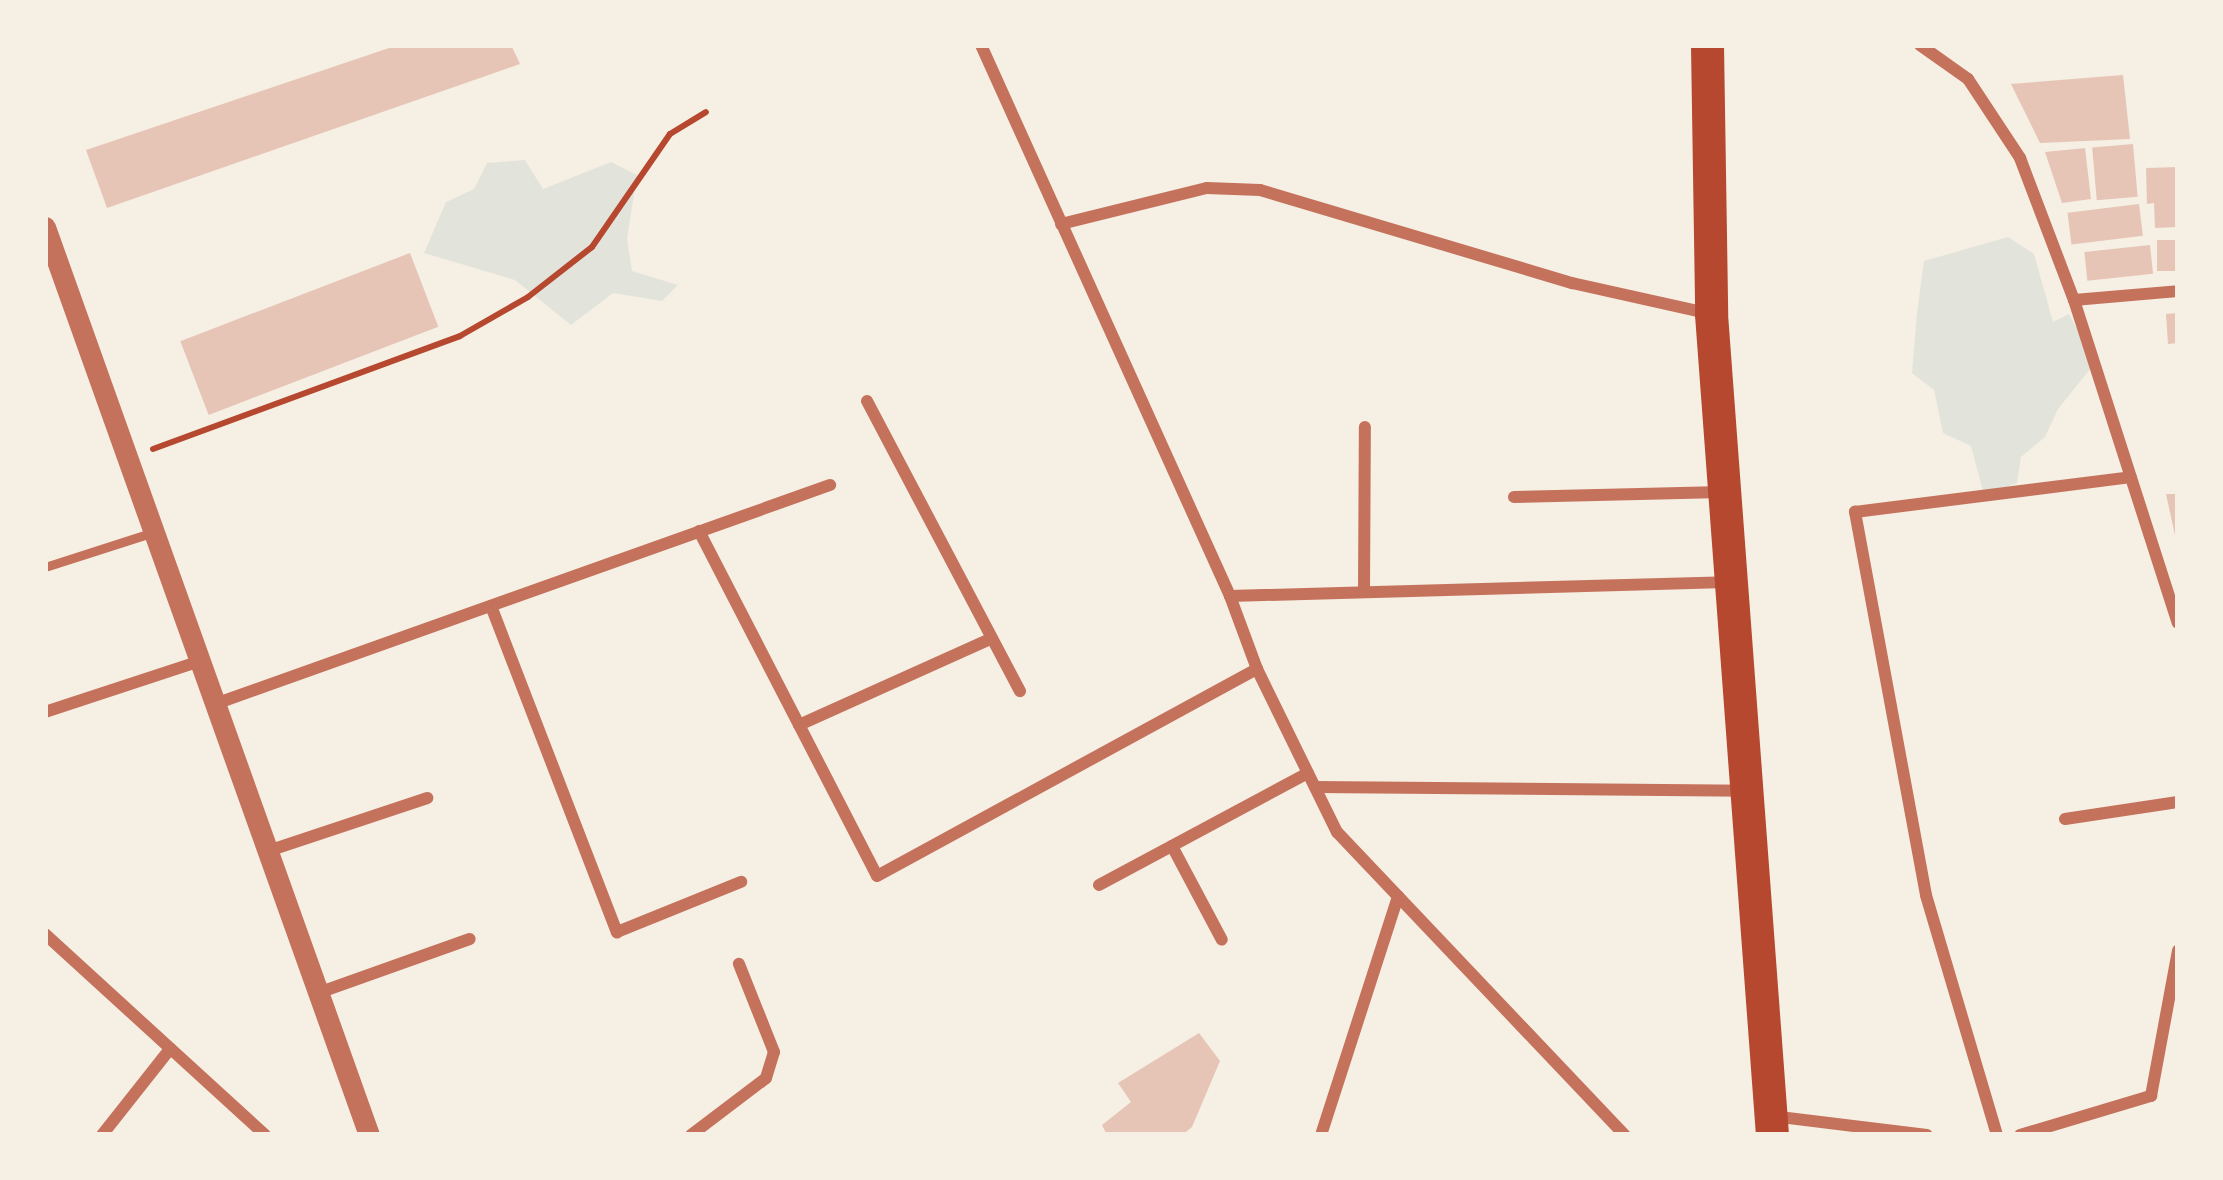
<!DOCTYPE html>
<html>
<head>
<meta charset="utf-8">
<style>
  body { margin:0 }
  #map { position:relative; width:2223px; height:1180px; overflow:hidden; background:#f6efe4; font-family:"Exo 2",sans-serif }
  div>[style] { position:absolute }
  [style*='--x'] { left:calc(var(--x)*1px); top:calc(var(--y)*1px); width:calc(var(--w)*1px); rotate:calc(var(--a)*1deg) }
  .green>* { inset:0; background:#e2e4dc }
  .building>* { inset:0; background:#e6c5b7; transform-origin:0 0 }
  .path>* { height:6px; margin:-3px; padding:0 3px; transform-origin:3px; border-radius:3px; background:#b5482f }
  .service>* { height:9px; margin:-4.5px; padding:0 4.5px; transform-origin:4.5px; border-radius:4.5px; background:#c5725c }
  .minor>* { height:12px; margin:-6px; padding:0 6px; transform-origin:6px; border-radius:6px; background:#c5725c }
  .tertiary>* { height:21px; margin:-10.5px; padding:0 10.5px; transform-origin:10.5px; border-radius:10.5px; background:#c5725c }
  .trunk>* { height:33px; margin:-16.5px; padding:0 16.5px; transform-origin:16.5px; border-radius:16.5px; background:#b5482f }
  span { translate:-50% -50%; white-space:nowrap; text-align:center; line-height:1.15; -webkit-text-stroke:9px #f6efe4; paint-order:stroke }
  .frame { position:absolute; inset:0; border:48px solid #f6efe4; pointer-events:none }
</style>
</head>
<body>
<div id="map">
  <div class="green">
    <i style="clip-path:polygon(525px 160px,543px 189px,611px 162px,637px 175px,627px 239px,632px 271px,678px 285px,662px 301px,613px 293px,571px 325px,515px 280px,424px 253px,446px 202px,474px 189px,487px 163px)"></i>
    <i style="clip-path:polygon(2008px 237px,2034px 254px,2053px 322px,2069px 314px,2095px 363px,2058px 409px,2045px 437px,2021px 457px,2017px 483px,1984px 495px,1971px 446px,1943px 433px,1934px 390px,1912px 373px,1917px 313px,1924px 261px)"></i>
  </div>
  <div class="building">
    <i style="clip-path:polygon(398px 45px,511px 45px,520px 64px,107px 208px,86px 150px)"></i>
    <i style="clip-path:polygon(2123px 75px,2130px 139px,2040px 143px,2011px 84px)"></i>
    <i style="left:2133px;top:144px;width:53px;height:41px;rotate:85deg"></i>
    <i style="clip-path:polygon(2085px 148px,2091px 199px,2062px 203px,2045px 152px)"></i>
    <i style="clip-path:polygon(2178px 167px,2178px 227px,2155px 228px,2154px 203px,2147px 204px,2146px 168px)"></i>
    <i style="left:2139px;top:204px;width:32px;height:72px;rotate:83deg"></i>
    <i style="left:2178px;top:240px;width:31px;height:21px;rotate:90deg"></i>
    <i style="left:2150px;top:245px;width:29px;height:66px;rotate:84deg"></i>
    <i style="left:410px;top:253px;width:79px;height:246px;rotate:69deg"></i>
    <i style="clip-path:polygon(2178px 313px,2178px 343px,2168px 344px,2166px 314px)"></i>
    <i style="clip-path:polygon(2166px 494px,2178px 494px,2178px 540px,2176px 540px)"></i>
    <i style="clip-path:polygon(1199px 1033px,1220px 1061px,1192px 1127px,1182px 1135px,1107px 1135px,1102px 1125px,1131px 1102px,1118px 1083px)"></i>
  </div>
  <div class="path">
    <i style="--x:153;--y:449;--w:327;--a:-20.2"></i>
    <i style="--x:460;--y:336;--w:78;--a:-29.8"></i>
    <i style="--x:528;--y:297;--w:81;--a:-38"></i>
    <i style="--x:592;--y:247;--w:137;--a:-55.4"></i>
    <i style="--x:670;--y:134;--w:42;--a:-31.4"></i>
  </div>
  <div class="service">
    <i style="--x:45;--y:567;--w:114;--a:-17.8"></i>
  </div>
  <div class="minor">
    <i style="--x:981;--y:45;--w:605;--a:65.68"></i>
    <i style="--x:1230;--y:596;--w:78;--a:69.7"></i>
    <i style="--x:1257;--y:669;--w:182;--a:63.9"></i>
    <i style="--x:1337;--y:832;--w:418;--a:46.5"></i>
    <i style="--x:1920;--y:45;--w:59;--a:35.3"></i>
    <i style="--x:1968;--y:79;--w:95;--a:56.6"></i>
    <i style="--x:2020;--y:158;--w:152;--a:69.2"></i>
    <i style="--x:2074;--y:300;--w:339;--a:72.2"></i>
    <i style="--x:1061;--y:224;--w:150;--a:-13.9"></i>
    <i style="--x:1207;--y:188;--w:53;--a:2.2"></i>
    <i style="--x:1260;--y:190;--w:326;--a:16.6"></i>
    <i style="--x:1572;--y:283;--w:142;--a:12.6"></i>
    <i style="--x:2074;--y:300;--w:104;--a:-4.9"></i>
    <i style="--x:867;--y:401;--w:328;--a:62.2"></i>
    <i style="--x:1514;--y:497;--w:209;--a:-1.4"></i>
    <i style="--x:699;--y:531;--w:388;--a:62.7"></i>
    <i style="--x:877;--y:876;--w:433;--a:-28.6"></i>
    <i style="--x:1364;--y:592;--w:165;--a:-89.7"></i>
    <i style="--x:1230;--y:596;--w:497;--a:-1.6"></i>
    <i style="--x:491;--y:606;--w:350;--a:68.9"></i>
    <i style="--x:617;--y:932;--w:134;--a:-22"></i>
    <i style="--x:215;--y:704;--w:653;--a:-19.6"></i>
    <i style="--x:45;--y:712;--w:163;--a:-18.2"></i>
    <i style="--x:799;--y:725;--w:209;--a:-24.2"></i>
    <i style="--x:1315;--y:787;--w:431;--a:0.5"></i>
    <i style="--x:2065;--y:819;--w:114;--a:-8.6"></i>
    <i style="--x:1172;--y:846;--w:106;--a:62"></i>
    <i style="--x:268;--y:851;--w:168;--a:-18.4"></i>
    <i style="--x:1099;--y:885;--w:237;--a:-28.2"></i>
    <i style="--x:45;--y:934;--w:298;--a:42.4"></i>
    <i style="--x:318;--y:993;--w:161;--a:-19.6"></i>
    <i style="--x:1772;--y:1116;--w:156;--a:7"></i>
    <i style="--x:102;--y:1135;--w:110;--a:-51.7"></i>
    <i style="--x:691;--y:1135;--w:94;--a:-37.2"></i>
    <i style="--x:766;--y:1078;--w:27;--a:-73"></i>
    <i style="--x:774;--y:1052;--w:95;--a:-111.7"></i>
    <i style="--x:1321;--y:1135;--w:251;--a:-72.1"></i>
    <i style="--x:1997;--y:1135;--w:250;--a:-106.5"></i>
    <i style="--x:1926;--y:895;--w:390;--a:-100.5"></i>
    <i style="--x:1855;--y:512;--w:278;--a:-7.2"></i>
    <i style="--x:2020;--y:1135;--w:137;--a:-16.6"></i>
    <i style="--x:2151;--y:1096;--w:148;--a:-79.5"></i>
  </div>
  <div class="tertiary">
    <i style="--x:45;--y:227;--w:964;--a:70.36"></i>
  </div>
  <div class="trunk">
    <i style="--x:1707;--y:45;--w:269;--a:89.1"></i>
    <i style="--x:1711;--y:314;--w:823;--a:85.75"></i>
  </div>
  <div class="frame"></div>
</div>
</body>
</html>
